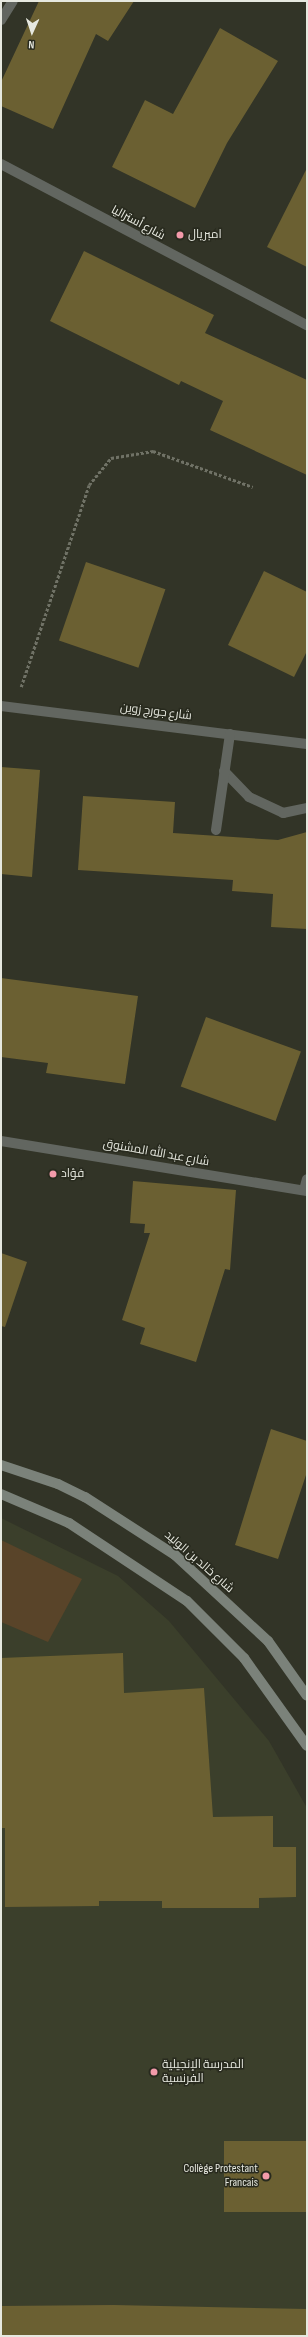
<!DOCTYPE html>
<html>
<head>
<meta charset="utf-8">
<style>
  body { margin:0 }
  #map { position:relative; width:308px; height:2337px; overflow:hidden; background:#323427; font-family:"Sofia Sans Condensed",Cairo,sans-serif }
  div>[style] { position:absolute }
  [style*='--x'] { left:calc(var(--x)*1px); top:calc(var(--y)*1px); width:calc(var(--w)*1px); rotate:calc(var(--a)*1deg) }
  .built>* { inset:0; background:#3b3f2b }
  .green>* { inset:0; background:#594429 }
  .building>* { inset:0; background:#6b6032; transform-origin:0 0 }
  .path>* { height:2.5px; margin-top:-1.25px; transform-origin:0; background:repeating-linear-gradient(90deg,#707266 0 3px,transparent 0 5px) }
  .minor>* { height:10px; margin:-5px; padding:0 5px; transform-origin:5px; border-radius:5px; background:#626660 }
  .secondary>* { height:10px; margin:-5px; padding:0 5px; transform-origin:5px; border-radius:5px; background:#7b827a }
  .dots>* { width:11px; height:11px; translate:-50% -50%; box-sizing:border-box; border:2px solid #282a1e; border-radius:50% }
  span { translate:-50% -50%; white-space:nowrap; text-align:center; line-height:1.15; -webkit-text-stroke:3px #282a1e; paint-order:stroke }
  .street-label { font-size:12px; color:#e6e8df }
  .poi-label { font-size:12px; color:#e6e8df }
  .left { translate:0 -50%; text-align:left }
  .right { translate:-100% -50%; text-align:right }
  .frame { position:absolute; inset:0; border:2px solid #e6e8df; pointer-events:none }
  .north { position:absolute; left:12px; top:12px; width:40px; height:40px; -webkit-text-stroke:3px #282a1e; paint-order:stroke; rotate:183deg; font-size:11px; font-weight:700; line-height:16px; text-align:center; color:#e6e8df }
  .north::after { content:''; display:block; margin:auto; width:14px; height:18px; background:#e6e8df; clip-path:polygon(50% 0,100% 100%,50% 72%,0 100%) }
</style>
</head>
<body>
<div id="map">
  <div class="built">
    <i style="clip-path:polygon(1px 1518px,118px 1576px,169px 1621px,269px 1741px,307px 1808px,307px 2336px,1px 2336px)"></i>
  </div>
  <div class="green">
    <i style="clip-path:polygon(1px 1540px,82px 1579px,48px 1642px,1px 1622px)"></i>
  </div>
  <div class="building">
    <i style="clip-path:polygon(39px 1px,134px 1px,108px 41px,96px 34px,53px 129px,1px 106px,1px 82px)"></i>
    <i style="clip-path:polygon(220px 28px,278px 61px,227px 143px,195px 208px,112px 167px,145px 100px,173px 114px)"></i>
    <i style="clip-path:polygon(307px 168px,307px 267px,267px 247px)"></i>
    <i style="clip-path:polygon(84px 251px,214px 315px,205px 333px,307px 380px,307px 475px,210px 430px,223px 401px,181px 381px,179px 385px,50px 321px)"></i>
    <i style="left:86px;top:562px;width:84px;height:83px;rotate:19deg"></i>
    <i style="clip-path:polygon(264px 571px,307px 592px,307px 651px,294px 677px,228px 645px)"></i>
    <i style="clip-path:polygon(1px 767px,40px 770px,32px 877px,1px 874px)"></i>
    <i style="clip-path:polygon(83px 796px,175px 802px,173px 833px,278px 840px,307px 832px,307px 929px,271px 927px,273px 894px,232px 891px,233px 880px,78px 870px)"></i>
    <i style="clip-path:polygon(1px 978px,138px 996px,125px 1084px,46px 1073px,48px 1063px,1px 1057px)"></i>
    <i style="left:206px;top:1017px;width:101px;height:74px;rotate:20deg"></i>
    <i style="clip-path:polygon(133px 1181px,236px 1190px,230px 1270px,225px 1269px,196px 1362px,140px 1344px,145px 1328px,122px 1320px,150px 1233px,144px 1233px,145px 1224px,130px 1223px)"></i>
    <i style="clip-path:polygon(1px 1253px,27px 1262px,5px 1327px,1px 1326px)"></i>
    <i style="clip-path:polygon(271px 1429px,307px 1441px,307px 1472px,278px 1559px,235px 1545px)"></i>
    <i style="clip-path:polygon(123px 1653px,124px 1693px,204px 1688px,213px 1817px,273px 1816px,273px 1847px,296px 1847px,296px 1897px,259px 1898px,259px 1908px,162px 1908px,162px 1901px,99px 1901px,99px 1906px,5px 1907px,5px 1828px,1px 1828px,1px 1658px)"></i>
    <i style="left:224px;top:2141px;width:83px;height:71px"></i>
    <i style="clip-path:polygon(113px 2305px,307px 2309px,307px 2336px,1px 2336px,1px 2306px)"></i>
  </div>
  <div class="path">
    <i style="--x:21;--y:687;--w:213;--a:-71.4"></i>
    <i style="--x:89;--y:485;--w:35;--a:-51"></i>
    <i style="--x:111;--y:458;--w:43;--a:-9.5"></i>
    <i style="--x:153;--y:451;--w:106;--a:19.8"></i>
  </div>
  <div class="minor">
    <i style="--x:1;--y:20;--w:22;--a:-58"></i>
    <i style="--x:1;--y:164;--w:346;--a:27.8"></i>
    <i style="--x:1;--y:706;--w:308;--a:7.1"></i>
    <i style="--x:224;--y:771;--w:36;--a:46"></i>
    <i style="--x:249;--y:797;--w:38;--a:25"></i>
    <i style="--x:283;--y:813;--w:25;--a:-12"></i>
    <i style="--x:216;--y:830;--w:97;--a:-81.7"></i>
    <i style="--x:1;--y:1141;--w:310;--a:9.3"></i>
    <i style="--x:304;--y:1190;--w:11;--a:-75"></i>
  </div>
  <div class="secondary">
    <i style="--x:1;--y:1465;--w:60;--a:18.4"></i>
    <i style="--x:58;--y:1484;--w:30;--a:26"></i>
    <i style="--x:85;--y:1497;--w:107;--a:32.8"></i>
    <i style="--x:175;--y:1555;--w:127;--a:42.8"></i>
    <i style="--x:268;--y:1641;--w:67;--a:54.7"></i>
    <i style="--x:1;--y:1494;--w:74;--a:23.1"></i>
    <i style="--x:69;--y:1523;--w:141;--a:33.5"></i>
    <i style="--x:187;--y:1601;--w:81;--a:45"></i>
    <i style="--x:244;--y:1658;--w:108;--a:54.4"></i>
  </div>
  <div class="dots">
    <i style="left:180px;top:235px;background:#f39aaa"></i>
    <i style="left:53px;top:1174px;background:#f39aaa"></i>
    <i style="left:154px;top:2072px;background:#f39aaa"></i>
    <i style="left:266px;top:2176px;background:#f39aaa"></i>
  </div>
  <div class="street-label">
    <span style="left:138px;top:223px;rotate:28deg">شارع أستراليا</span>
    <span style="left:156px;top:712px;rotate:7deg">شارع جورج زوين</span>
    <span style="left:156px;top:1153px;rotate:10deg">شارع عبد الله المشنوق</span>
    <span style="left:199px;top:1562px;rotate:41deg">شارع خالد بن الوليد</span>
  </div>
  <div class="poi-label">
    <span class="left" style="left:188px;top:235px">امبريال</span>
    <span class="left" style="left:61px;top:1174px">فؤاد</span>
    <span class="left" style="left:162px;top:2072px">المدرسة الإنجيلية<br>الفرنسية</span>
    <span class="right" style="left:258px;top:2176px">Collège Protestant<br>Francais</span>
  </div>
  <div class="frame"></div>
  <div class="north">N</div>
</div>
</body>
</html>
